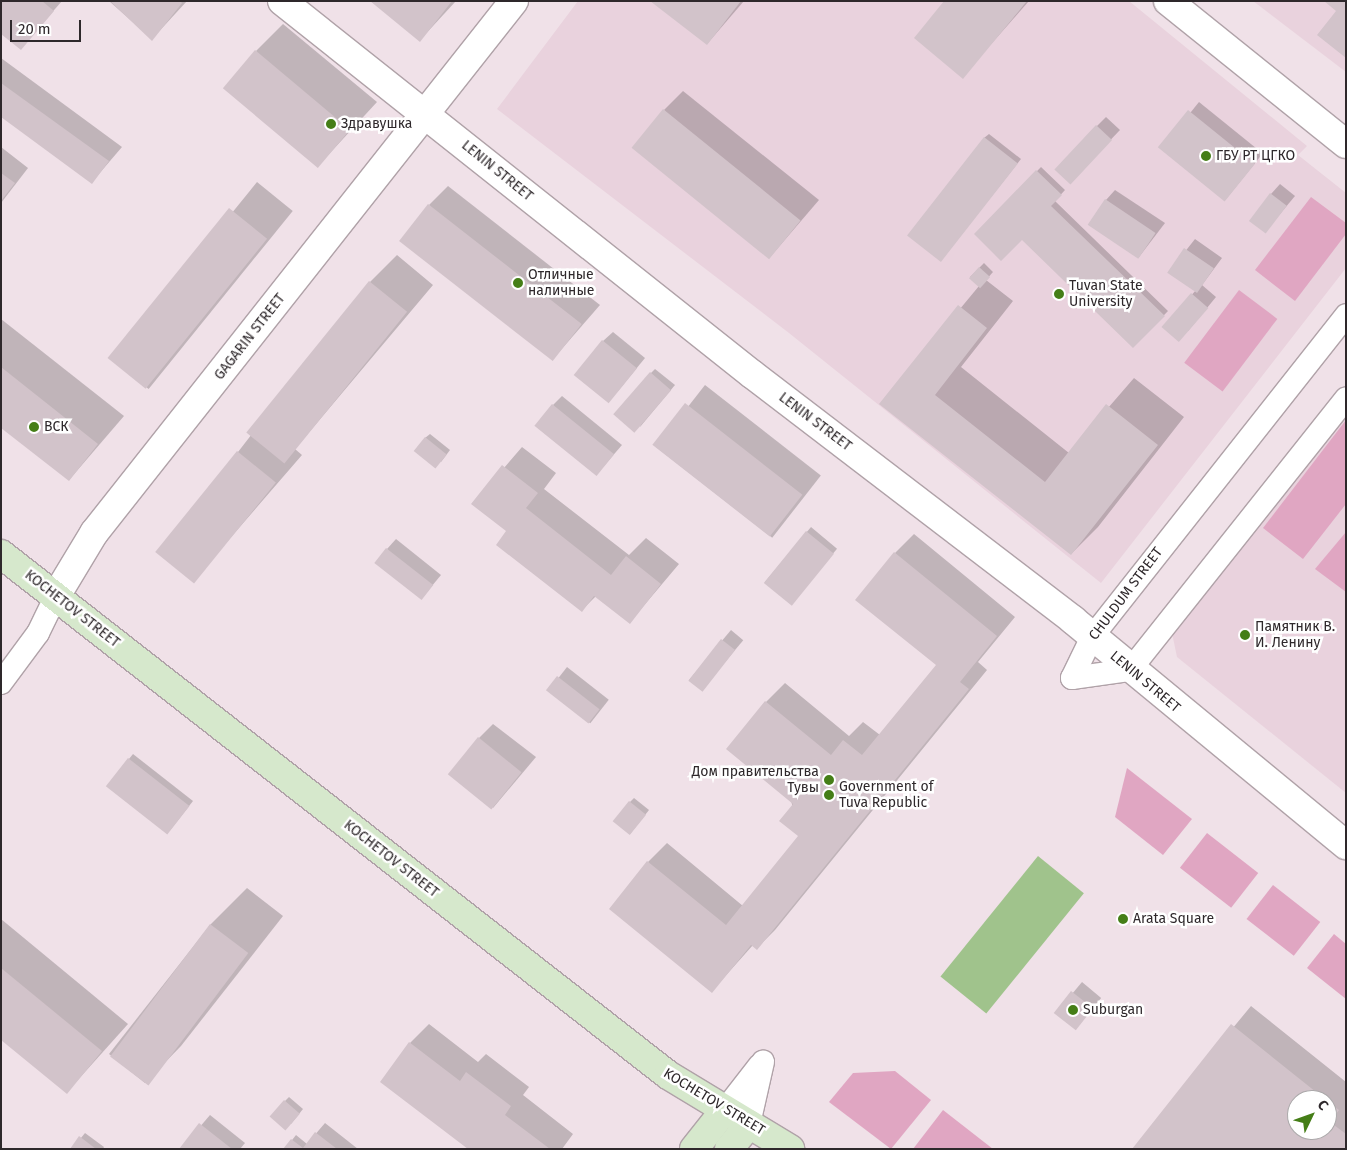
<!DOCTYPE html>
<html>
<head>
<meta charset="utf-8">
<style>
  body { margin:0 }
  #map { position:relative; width:1347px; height:1150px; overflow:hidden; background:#f0e1e8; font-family:"Fira Sans",sans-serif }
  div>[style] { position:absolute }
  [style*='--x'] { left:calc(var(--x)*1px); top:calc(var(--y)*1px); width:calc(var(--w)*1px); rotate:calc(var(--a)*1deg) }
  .built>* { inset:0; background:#e9d2dd }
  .green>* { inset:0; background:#e0a6c2; transform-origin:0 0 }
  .water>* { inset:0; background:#a0c38c; transform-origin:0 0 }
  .shadow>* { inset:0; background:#0003; transform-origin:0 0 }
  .building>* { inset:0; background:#d2c3ca; transform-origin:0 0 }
  .roads { filter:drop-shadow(1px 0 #b0a2a8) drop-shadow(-1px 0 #b0a2a8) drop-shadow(0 1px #b0a2a8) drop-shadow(0 -1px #b0a2a8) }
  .minor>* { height:22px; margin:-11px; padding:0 11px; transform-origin:11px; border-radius:11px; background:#fff }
  .tertiary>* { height:28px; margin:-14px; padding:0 14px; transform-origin:14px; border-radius:14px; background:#fff }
  .secondary>* { height:28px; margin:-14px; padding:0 14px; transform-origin:14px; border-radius:14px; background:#d6e8cc }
  .dots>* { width:14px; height:14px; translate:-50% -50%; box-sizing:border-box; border:2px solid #fff; border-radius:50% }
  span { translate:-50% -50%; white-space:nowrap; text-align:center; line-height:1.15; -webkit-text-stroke:5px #fff; paint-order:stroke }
  .poi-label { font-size:14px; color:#2e282b }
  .left { translate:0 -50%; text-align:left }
  .right { translate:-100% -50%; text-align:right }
  .street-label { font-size:14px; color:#2e282b }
  .frame { position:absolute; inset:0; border:2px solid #2e282b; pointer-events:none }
  .north { position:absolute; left:1287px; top:1090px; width:50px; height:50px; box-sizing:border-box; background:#fff; border:1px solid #aba9aa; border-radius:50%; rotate:48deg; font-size:14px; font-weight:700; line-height:20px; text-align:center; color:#2e282b }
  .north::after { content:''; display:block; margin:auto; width:18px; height:22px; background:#457e17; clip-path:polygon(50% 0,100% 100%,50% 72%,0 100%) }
  .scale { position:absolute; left:10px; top:20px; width:71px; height:22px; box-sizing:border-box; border:2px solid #2e282b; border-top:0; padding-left:6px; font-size:15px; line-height:18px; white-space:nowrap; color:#2e282b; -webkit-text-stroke:4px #fff; paint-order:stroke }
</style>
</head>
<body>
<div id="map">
  <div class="built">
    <i style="clip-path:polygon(578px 1px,1129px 1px,1307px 146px,1298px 155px,1346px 193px,1346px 268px,1101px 583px,789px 333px,497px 109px)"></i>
    <i style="clip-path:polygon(1253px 1px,1346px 1px,1346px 72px)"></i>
    <i style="clip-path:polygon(1346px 397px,1346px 793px,1177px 657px,1172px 633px)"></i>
  </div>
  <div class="green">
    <i style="clip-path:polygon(1311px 197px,1346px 223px,1346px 234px,1295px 301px,1255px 270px)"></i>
    <i style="left:1239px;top:290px;width:48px;height:91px;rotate:37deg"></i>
    <i style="clip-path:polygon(1346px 420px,1346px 504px,1303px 559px,1263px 528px)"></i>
    <i style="clip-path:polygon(1346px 532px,1346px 592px,1315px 569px)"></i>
    <i style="clip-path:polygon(1127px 768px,1192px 819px,1163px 855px,1115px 817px)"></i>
    <i style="left:1207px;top:833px;width:65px;height:44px;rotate:38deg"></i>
    <i style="left:1273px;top:885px;width:60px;height:43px;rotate:38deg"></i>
    <i style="clip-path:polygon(1334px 934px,1346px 944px,1346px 999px,1307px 968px)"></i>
    <i style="clip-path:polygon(895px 1071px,931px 1100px,891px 1149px,829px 1102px,853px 1073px)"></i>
    <i style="clip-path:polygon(943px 1110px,993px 1149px,913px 1149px)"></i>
  </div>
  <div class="water">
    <i style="left:1038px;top:856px;width:59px;height:155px;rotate:39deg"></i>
  </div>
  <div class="shadow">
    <i style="clip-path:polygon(1px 1px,62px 1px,21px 48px)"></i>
    <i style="clip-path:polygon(109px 1px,187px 1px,152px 39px)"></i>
    <i style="clip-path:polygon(371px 1px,456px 1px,420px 40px)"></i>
    <i style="clip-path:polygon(652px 1px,744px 1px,707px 44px)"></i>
    <i style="clip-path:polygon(946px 1px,1029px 1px,962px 77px)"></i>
    <i style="clip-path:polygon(283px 24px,377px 102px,318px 166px,256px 51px)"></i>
    <i style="clip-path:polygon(1px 58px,122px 147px,92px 182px,1px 116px)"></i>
    <i style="clip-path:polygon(683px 91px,819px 200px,771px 256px,664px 110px)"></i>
    <i style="left:1199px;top:102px;width:82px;height:60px;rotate:39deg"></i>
    <i style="clip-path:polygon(1106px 117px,1120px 130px,1079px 173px,1097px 126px)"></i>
    <i style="clip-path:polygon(989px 134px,1021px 159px,944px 256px,984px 138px)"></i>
    <i style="clip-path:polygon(1px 147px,28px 168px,1px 203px)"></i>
    <i style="clip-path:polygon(1041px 167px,1065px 190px,1055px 201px,1168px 311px,1133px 347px,1022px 238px,976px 234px)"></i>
    <i style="left:257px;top:182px;width:46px;height:229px;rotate:39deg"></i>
    <i style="clip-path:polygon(1280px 184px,1295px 196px,1265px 232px,1271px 194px)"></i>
    <i style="clip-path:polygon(448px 186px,600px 305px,553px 359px,429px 205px)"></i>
    <i style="clip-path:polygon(1115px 190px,1165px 223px,1139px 257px,1106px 200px)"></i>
    <i style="clip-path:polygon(1195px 239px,1222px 258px,1202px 285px,1216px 297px,1188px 331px,1164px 327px,1196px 290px,1169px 272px)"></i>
    <i style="clip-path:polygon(397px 255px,433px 285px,295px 449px,302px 455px,193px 581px,238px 452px,370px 282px)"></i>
    <i style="clip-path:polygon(984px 263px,993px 272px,986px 280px,1013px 301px,961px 367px,1069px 453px,1134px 378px,1184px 417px,1098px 527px,1071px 554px,881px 404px,979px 286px,970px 277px)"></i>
    <i style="clip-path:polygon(1px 319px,124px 416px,69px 480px,1px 426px)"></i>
    <i style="clip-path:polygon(613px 332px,645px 358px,618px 391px,603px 341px)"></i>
    <i style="clip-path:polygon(655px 369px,675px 385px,640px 427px,651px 373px)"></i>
    <i style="left:705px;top:385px;width:147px;height:79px;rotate:38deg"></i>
    <i style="clip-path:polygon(562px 396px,622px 445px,597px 474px,553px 405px)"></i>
    <i style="clip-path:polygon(430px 434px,450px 450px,441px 462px,425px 438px)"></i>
    <i style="clip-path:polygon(522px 447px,556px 473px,544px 489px,629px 555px,646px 538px,679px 564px,630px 622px,596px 596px,582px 610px,508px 531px,473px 504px)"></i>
    <i style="left:811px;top:527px;width:34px;height:72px;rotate:40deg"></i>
    <i style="clip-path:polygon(914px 534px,1015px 617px,978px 662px,987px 670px,775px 930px,757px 948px,753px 945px,712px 991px,648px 862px,667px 843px,743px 906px,800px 836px,766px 702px,785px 683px,849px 736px,863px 722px,880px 735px,938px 665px,895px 553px)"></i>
    <i style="clip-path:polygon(396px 539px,441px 575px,422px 598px,387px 549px)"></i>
    <i style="left:731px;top:630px;width:16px;height:65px;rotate:40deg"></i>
    <i style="left:567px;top:667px;width:53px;height:30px;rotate:38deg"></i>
    <i style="clip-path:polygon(493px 724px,536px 757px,493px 808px,479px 738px)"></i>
    <i style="clip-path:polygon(133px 754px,193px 801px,171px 829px,107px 786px)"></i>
    <i style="clip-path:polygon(634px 798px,649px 810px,630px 834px,630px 802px)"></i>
    <i style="clip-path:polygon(247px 888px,283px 916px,181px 1046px,145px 1083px,109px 1054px,211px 924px)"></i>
    <i style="clip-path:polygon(1px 919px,128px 1024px,67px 1092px,1px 1038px)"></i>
    <i style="left:1082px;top:982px;width:25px;height:40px;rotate:40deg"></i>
    <i style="clip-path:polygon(evenodd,1251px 1006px,1346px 1082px,1346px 1149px,1133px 1149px,1251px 1006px,1297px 1100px,1327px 1100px,1327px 1130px,1297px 1130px,1297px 1100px)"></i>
    <i style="clip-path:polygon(429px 1024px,478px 1062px,486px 1054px,529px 1087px,523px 1095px,573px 1134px,562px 1149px,470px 1149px,410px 1043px)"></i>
    <i style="clip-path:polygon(289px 1097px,303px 1109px,291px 1124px,285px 1101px)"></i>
    <i style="clip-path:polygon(210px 1115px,245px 1143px,240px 1149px,181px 1149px)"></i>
    <i style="clip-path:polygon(325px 1123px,358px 1149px,285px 1149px,296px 1135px,307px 1144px)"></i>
    <i style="clip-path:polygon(85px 1133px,104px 1147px,103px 1149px,72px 1149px)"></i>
  </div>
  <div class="building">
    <i style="clip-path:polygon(1px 1px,42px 1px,54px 11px,21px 50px,1px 34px)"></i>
    <i style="clip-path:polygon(110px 1px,180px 1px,182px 3px,152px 41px)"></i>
    <i style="clip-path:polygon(370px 1px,452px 1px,420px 42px)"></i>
    <i style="clip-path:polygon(650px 1px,741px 1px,707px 45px)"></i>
    <i style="clip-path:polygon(944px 1px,1027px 1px,963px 79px,914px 38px)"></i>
    <i style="clip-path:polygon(1324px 1px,1346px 1px,1346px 58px,1317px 35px,1336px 11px)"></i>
    <i style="left:255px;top:50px;width:124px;height:50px;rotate:40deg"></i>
    <i style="clip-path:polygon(1px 83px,109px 161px,92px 184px,1px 117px)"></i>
    <i style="left:663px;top:109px;width:177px;height:50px;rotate:39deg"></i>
    <i style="left:1188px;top:110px;width:86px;height:48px;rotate:39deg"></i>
    <i style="left:1096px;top:125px;width:22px;height:61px;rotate:43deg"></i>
    <i style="left:984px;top:137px;width:43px;height:125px;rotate:38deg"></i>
    <i style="clip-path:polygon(1036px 170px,1062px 195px,1051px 206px,1165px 316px,1133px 348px,1022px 240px,1001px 261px,974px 234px)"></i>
    <i style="clip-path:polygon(1px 173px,15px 183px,1px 201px)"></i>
    <i style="left:1270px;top:193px;width:21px;height:35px;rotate:37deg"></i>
    <i style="left:1105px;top:199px;width:61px;height:31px;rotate:34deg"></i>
    <i style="left:428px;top:204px;width:195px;height:47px;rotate:38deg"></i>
    <i style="left:229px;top:208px;width:49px;height:193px;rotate:39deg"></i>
    <i style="left:1184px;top:248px;width:36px;height:30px;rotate:34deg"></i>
    <i style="left:979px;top:267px;width:15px;height:15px;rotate:42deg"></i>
    <i style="left:369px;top:281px;width:49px;height:195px;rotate:39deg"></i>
    <i style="left:1191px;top:293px;width:23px;height:45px;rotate:41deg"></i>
    <i style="clip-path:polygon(958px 305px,987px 328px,935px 395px,1045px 482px,1106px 404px,1158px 445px,1071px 555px,879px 404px)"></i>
    <i style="left:602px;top:340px;width:45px;height:45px;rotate:39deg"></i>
    <i style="clip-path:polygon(1px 367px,98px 444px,69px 481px,1px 428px)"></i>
    <i style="left:650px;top:372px;width:28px;height:56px;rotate:41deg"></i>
    <i style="left:685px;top:403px;width:149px;height:53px;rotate:38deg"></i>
    <i style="left:552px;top:404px;width:80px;height:28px;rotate:39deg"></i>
    <i style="left:425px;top:437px;width:28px;height:18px;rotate:39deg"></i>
    <i style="left:237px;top:451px;width:50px;height:130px;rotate:39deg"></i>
    <i style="clip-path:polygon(502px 465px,538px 493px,526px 508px,611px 575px,626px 556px,661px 584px,630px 624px,594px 596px,582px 612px,496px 545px,506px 531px,471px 504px)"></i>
    <i style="left:806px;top:531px;width:36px;height:67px;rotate:39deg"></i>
    <i style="left:386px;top:548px;width:60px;height:19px;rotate:38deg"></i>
    <i style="clip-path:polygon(894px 552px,997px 636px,960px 682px,969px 689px,757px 950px,751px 945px,712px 993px,609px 909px,647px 861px,726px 925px,798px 836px,779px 821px,793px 804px,726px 749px,765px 701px,831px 755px,843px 740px,862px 755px,936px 665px,855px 600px)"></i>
    <i style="left:721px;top:639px;width:18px;height:53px;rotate:38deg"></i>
    <i style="left:557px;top:676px;width:54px;height:18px;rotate:38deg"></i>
    <i style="left:478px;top:737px;width:56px;height:48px;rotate:39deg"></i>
    <i style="left:128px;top:758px;width:78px;height:36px;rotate:38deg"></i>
    <i style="left:629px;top:801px;width:22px;height:26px;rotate:39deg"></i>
    <i style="left:210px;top:924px;width:48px;height:166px;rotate:37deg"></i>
    <i style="clip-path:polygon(1px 968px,102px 1051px,67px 1094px,1px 1040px)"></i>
    <i style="left:1071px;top:991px;width:28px;height:28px;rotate:38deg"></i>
    <i style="clip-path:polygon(1231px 1024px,1326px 1100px,1297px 1100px,1297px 1130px,1327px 1130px,1327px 1101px,1339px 1110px,1330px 1122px,1346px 1134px,1346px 1149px,1132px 1149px)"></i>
    <i style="clip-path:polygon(409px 1042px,460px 1081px,466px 1072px,511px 1106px,505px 1115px,550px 1149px,468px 1149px,380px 1082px)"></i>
    <i style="left:284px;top:1100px;width:21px;height:22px;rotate:41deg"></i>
    <i style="clip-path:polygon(199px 1123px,232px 1149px,179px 1149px)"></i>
    <i style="clip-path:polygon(315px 1132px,337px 1149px,283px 1149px,291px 1139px,303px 1148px)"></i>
    <i style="clip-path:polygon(79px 1136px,96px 1149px,70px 1149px)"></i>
  </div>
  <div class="roads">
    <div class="minor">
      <i style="--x:1072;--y:678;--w:46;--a:-64"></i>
      <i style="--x:1092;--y:637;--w:410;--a:-51.7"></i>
      <i style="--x:1072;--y:678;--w:59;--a:-7.9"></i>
      <i style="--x:1130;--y:670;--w:347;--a:-51.5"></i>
      <i style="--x:1;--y:683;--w:62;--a:-53.5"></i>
      <i style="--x:38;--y:633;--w:41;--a:-64.1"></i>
      <i style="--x:724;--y:1111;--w:57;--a:-52.1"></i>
      <i style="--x:749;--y:1124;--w:64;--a:-77.3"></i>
    </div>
    <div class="tertiary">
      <i style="--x:282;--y:1;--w:601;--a:38.45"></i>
      <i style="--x:753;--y:375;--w:403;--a:37.4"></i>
      <i style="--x:1073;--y:620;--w:354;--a:39.5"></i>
      <i style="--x:1168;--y:1;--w:228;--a:38.8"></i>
      <i style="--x:56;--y:596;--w:74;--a:-58.9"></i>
      <i style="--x:94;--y:533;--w:678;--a:-51.71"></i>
    </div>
    <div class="secondary">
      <i style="--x:1;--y:554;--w:846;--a:37.99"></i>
      <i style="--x:668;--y:1075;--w:143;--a:31.2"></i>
      <i style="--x:694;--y:1149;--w:48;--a:-51.7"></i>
      <i style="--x:729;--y:1149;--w:32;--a:-51"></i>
    </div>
  </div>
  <div class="dots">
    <i style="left:331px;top:124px;background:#457e17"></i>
    <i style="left:1206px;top:156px;background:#457e17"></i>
    <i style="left:518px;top:283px;background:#457e17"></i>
    <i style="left:1059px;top:294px;background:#457e17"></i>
    <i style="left:34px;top:427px;background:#457e17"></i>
    <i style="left:1245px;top:635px;background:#457e17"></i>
    <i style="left:829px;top:780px;background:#457e17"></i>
    <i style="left:829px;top:795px;background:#457e17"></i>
    <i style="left:1123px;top:919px;background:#457e17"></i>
    <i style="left:1073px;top:1010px;background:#457e17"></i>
  </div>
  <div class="poi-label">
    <span class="left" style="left:341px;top:124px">Здравушка</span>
    <span class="left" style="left:1216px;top:156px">ГБУ РТ ЦГКО</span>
    <span class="left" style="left:528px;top:283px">Отличные<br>наличные</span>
    <span class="left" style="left:1069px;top:294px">Tuvan State<br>University</span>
    <span class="left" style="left:44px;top:427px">ВСК</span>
    <span class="left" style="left:1255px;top:635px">Памятник В.<br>И. Ленину</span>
    <span class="right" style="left:819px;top:780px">Дом правительства<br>Тувы</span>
    <span class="left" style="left:839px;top:795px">Government of<br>Tuva Republic</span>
    <span class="left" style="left:1133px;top:919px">Arata Square</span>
    <span class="left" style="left:1083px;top:1010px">Suburgan</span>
  </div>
  <div class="street-label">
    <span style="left:497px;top:171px;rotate:39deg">LENIN STREET</span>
    <span style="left:250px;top:337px;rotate:-52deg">GAGARIN STREET</span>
    <span style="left:815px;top:422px;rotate:37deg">LENIN STREET</span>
    <span style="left:1126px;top:594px;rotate:-53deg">CHULDUM STREET</span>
    <span style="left:72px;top:609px;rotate:38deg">KOCHETOV STREET</span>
    <span style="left:1145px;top:682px;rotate:40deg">LENIN STREET</span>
    <span style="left:391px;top:859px;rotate:38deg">KOCHETOV STREET</span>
    <span style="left:714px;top:1102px;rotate:31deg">KOCHETOV STREET</span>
  </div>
  <div class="frame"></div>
  <div class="north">С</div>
  <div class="scale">20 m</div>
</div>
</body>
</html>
